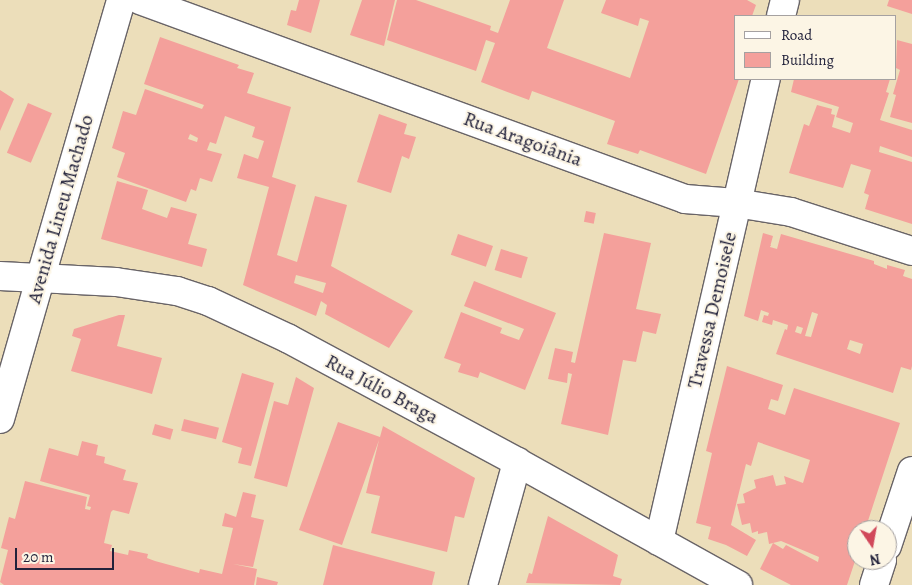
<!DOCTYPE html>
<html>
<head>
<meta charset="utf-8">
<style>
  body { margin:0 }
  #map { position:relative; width:912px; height:585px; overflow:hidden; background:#ecdeba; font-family:Alegreya,serif }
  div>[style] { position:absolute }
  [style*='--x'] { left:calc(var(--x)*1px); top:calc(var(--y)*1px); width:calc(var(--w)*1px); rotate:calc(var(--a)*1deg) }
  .building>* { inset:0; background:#f4a09b; transform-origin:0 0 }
  .roads { filter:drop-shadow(1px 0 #696467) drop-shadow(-1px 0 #696467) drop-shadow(0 1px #696467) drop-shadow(0 -1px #696467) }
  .minor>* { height:28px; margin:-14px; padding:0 14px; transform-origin:14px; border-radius:14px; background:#fff }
  .tertiary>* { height:28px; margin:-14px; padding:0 14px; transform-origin:14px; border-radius:14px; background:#fff }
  span { translate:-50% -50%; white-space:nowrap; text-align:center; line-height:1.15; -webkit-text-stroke:4px #fcf5e5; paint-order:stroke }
  .street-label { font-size:20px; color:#22223b }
  .legend { position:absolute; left:734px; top:15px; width:162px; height:65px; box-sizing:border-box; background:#fcf5e5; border:1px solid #a5a1a1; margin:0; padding:6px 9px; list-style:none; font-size:15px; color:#22223b }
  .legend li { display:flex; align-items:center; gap:10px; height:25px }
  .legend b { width:25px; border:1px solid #a5a1a1 }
  .north { position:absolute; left:847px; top:520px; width:50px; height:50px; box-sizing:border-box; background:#fcf5e5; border:1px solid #a5a1a1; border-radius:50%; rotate:168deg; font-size:14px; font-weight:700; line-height:20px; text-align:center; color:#22223b }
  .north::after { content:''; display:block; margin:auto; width:18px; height:22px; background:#d1495b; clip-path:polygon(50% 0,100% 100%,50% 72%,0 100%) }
  .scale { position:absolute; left:15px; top:548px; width:99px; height:22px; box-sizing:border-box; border:2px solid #22223b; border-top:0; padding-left:6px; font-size:15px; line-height:18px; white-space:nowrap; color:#22223b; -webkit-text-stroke:4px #fcf5e5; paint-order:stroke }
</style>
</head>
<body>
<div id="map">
  <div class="building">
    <i style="clip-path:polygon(299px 0,320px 0,311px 33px,287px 25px,291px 10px,296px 11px)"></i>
    <i style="clip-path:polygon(362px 0,395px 0,384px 46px,350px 35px)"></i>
    <i style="clip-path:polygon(397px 0,416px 0,491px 26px,490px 30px,498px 33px,510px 0,564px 0,547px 48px,630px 78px,649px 21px,640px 18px,638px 26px,601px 13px,606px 0,747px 0,756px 5px,752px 16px,736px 16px,736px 79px,739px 79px,706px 174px,640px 150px,638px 154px,607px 144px,615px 121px,532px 91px,529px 100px,481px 82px,495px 43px,486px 40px,476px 71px,387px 40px)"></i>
    <i style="clip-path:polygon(889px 0,912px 0,912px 14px,887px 6px)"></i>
    <i style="clip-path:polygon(evenodd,160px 37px,239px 65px,237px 68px,254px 73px,247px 93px,291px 107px,272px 177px,296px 185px,277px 255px,297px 262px,315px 196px,347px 205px,331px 266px,413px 311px,389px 348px,325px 314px,327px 305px,321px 301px,316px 316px,243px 285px,269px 187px,237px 178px,244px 154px,258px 159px,264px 141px,252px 137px,255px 127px,225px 116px,216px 144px,210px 142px,207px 150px,222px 154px,212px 182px,200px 178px,196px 191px,191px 189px,186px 202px,117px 177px,125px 153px,112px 148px,123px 111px,136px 115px,145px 89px,202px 109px,204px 105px,144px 84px,160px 37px,190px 134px,198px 138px,197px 142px,188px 139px,190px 134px,160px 37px,296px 275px,326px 283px,323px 293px,294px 283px,296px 275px)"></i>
    <i style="clip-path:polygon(897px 40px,912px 44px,912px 123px,890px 117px,896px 95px,893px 94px,900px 70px,896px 68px)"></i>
    <i style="clip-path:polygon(794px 79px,890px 79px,886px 92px,889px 93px,880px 120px,912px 130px,912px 157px,880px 146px,879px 152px,912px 162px,912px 224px,865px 209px,869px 195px,864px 193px,871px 170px,851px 164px,843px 188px,789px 173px,804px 124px,809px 126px,817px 105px,832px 109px,831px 114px,835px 115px,832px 127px,850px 133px,853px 123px,836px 117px,839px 107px,791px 92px)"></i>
    <i style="clip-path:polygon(0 90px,14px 99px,0 131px)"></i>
    <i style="left:28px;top:103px;width:26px;height:54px;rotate:23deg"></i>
    <i style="clip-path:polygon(379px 114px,407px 124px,404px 134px,416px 137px,409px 159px,402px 156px,391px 193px,357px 182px)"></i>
    <i style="clip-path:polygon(117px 181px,148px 190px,142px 209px,167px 218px,171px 207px,197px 214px,188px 244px,207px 249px,202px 267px,101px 239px)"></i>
    <i style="left:586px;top:211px;width:10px;height:11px;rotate:11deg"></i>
    <i style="clip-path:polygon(604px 233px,651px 243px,636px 309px,661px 314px,656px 334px,643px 331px,636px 362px,623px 360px,608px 435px,561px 424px,572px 374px,568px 373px,567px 383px,548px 379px,555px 348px,573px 352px,571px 362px,575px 363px)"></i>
    <i style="clip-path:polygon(evenodd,763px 233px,773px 236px,770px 247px,777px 249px,781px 234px,874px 261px,874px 264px,887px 269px,887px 265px,905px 270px,903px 276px,912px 279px,912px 366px,911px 370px,901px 367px,893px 393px,776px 354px,785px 329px,787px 330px,788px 325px,773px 320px,772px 325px,762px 322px,764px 315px,768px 316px,769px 313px,761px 310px,758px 321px,744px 316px,763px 233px,812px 312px,818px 314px,811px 337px,805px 336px,812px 312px,763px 233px,797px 326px,803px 328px,801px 334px,795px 332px,797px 326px,763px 233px,850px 340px,863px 344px,860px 354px,847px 349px,850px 340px)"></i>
    <i style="left:458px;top:234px;width:37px;height:22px;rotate:19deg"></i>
    <i style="left:501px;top:249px;width:28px;height:22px;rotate:17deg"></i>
    <i style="clip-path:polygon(474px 281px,556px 313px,525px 390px,480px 372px,478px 378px,458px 372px,461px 364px,444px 358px,461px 312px,502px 328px,500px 333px,519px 340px,524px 329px,464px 306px)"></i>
    <i style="clip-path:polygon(119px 315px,125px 315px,117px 346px,162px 358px,152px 394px,71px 371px,81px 339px,72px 336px,74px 329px)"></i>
    <i style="clip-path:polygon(evenodd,727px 366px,783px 385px,778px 401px,771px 399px,768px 409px,785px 415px,794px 388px,900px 423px,865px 530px,857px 530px,857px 555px,847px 585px,791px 585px,760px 569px,773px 543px,769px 544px,767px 532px,758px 534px,758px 531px,752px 533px,750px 523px,742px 525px,737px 504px,745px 503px,743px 494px,756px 488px,754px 480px,773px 475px,776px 486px,786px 484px,784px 476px,803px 483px,810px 460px,758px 442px,751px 466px,746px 464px,731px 525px,756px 540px,747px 556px,726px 545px,708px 539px,711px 527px,696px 523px,712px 453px,706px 451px,727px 366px,781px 541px,819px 557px,818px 562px,786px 545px,783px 549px,773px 543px,781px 541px)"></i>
    <i style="clip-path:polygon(242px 373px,274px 383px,251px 466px,238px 463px,242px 448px,222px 442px)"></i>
    <i style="clip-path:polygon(296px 377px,314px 388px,287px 487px,254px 478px,274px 401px,288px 405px)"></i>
    <i style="left:184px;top:419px;width:36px;height:12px;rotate:14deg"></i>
    <i style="clip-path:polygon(338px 422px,380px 437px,383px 426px,475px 478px,464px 518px,455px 516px,447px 552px,371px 533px,380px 496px,366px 493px,379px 440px,342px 545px,299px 530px)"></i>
    <i style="left:155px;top:424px;width:19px;height:11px;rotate:16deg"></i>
    <i style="clip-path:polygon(82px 441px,98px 445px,96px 455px,105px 457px,104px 463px,126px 470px,123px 480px,138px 483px,129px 514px,113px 510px,111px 512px,104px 543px,112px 545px,110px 551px,128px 555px,129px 550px,148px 554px,147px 558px,155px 561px,199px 573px,200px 569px,222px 574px,233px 528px,222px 526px,225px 513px,236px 517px,243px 492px,256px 495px,251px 517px,264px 520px,253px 567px,233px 564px,257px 569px,254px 585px,4px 585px,0 582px,8px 550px,1px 548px,9px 517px,15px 519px,25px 481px,87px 497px,85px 509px,90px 510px,91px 507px,87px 506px,90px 495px,40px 481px,49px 448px,78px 456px)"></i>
    <i style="clip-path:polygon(548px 516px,618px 555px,613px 576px,622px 579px,620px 585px,526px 583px,529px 573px,532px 574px)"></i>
    <i style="clip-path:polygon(333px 545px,435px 572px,432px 585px,323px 585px)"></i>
    <i style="clip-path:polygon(257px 577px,278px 582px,277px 585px,256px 585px)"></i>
  </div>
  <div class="roads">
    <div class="minor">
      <i style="--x:140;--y:0;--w:580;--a:20.06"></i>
      <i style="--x:685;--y:199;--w:51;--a:4.5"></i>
      <i style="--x:736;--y:203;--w:56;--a:9.3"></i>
      <i style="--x:791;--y:212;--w:127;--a:17.9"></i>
      <i style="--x:781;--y:16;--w:16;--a:-76"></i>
      <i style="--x:41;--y:276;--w:287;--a:-73.8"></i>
      <i style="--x:659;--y:541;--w:474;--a:-77"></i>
      <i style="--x:887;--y:546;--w:79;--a:-71.6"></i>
      <i style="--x:483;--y:585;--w:128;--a:-74.5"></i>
      <i style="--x:874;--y:585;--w:26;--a:-72"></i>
    </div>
    <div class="tertiary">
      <i style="--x:0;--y:276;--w:116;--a:3"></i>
      <i style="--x:116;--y:282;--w:62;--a:8.4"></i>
      <i style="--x:177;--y:291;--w:33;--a:18"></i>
      <i style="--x:208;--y:301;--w:89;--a:25.1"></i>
      <i style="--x:289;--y:339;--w:259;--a:28.3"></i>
      <i style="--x:517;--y:462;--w:253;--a:29.1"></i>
      <i style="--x:0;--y:419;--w:149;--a:-74"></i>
    </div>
  </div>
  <div class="street-label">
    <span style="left:523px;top:139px;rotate:20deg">Rua Aragoiânia</span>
    <span style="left:60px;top:209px;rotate:-74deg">Avenida Lineu Machado</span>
    <span style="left:712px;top:310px;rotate:-77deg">Travessa Demoisele</span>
    <span style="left:382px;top:389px;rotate:28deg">Rua Júlio Braga</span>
  </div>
  <ul class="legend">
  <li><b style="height:6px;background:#fff"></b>Road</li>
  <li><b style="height:14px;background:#f4a09b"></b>Building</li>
  </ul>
  <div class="north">N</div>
  <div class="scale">20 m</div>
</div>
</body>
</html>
